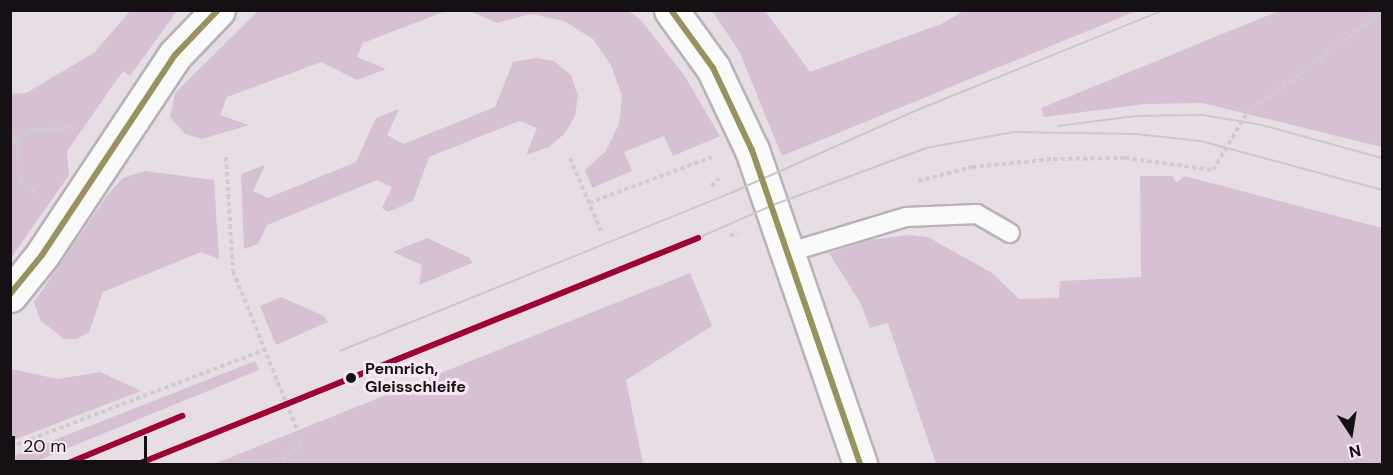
<!DOCTYPE html>
<html>
<head>
<meta charset="utf-8">
<style>
  body { margin:0 }
  #map { position:relative; width:1393px; height:475px; overflow:hidden; background:#e6dee4; font-family:"DM Sans",sans-serif }
  div>[style] { position:absolute }
  [style*='--x'] { left:calc(var(--x)*1px); top:calc(var(--y)*1px); width:calc(var(--w)*1px); rotate:calc(var(--a)*1deg) }
  .green>* { inset:0; background:#d5c1d1 }
  .path>* { height:4px; margin-top:-2px; transform-origin:0; background:repeating-linear-gradient(90deg,#cfccce 0 4.5px,transparent 0 7.5px) }
  .roads { filter:drop-shadow(2px 0 #b9b3b7) drop-shadow(-2px 0 #b9b3b7) drop-shadow(0 2px #b9b3b7) drop-shadow(0 -2px #b9b3b7) }
  .service>* { height:18px; margin:-9px; padding:0 9px; transform-origin:9px; border-radius:9px; background:#fbfafb }
  .tertiary>* { height:33px; margin:-16.5px; padding:0 16.5px; transform-origin:16.5px; border-radius:16.5px; background:#fbfafb }
  .tram>* { height:1.5px; margin:-0.75px; padding:0 0.75px; transform-origin:0.75px; border-radius:0.75px; background:#cbc8ca }
  .bus-1>* { height:6px; margin:-3px; padding:0 3px; transform-origin:3px; border-radius:3px; background:#9a925e }
  .tram-1>* { height:6px; margin:-3px; padding:0 3px; transform-origin:3px; border-radius:3px; background:#9e0234 }
  .dots>* { width:16px; height:16px; translate:-50% -50%; box-sizing:border-box; border:3px solid #f7e7f4; border-radius:50% }
  span { translate:-50% -50%; white-space:nowrap; text-align:center; line-height:1.15; -webkit-text-stroke:6px #f7e7f4; paint-order:stroke }
  .stop-label { font-size:16px; color:#151014; font-weight:700 }
  .left { translate:0 -50%; text-align:left }
  .frame { position:absolute; inset:0; border:12px solid #151014; pointer-events:none }
  .north { position:absolute; left:1321px; top:403px; width:60px; height:60px; -webkit-text-stroke:4px #f7e7f4; paint-order:stroke; rotate:168deg; font-size:16px; font-weight:700; line-height:24px; text-align:center; color:#151014 }
  .north::after { content:''; display:block; margin:auto; width:21px; height:27px; background:#151014; clip-path:polygon(50% 0,100% 100%,50% 72%,0 100%) }
  .scale { position:absolute; left:12px; top:436px; width:135px; height:27px; box-sizing:border-box; border:3px solid #151014; border-top:0; padding-left:8px; font-size:18px; line-height:21px; white-space:nowrap; color:#151014; -webkit-text-stroke:4px #f7e7f4; paint-order:stroke }
</style>
</head>
<body>
<div id="map">
  <div class="green">
    <i style="clip-path:polygon(259px 10px,446px 10px,446px 11px,363px 43px,357px 57px,386px 69px,357px 80px,321px 62px,227px 97px,220px 115px,249px 125px,202px 139px,185px 134px,170px 117px,175px 93px)"></i>
    <i style="clip-path:polygon(1281px 10px,1382px 11px,1382px 147px,1202px 103px,1145px 104px,1044px 117px,1041px 108px)"></i>
    <i style="clip-path:polygon(130px 11px,177px 11px,130px 76px,123px 71px,67px 151px,69px 175px,11px 258px,11px 94px,26px 93px,94px 53px)"></i>
    <i style="clip-path:polygon(470px 11px,628px 11px,640px 19px,684px 75px,720px 136px,673px 156px,664px 136px,624px 152px,632px 171px,592px 188px,585px 170px,606px 151px,619px 124px,622px 96px,611px 65px,593px 39px,564px 21px,531px 14px,497px 23px)"></i>
    <i style="clip-path:polygon(712px 11px,765px 11px,810px 72px,941px 24px,964px 11px,1136px 11px,782px 156px,739px 51px)"></i>
    <i style="clip-path:polygon(536px 58px,554px 61px,571px 75px,578px 96px,575px 116px,565px 133px,549px 147px,526px 155px,537px 128px,519px 121px,429px 157px,413px 201px,388px 212px,382px 208px,392px 187px,377px 180px,267px 225px,258px 244px,244px 249px,241px 174px,265px 165px,253px 191px,268px 198px,356px 162px,376px 118px,399px 109px,387px 135px,404px 144px,495px 107px,513px 62px)"></i>
    <i style="clip-path:polygon(145px 171px,214px 180px,219px 259px,201px 252px,103px 292px,89px 332px,77px 339px,64px 339px,40px 320px,34px 302px,108px 194px,123px 178px)"></i>
    <i style="clip-path:polygon(1140px 176px,1172px 176px,1177px 183px,1184px 176px,1382px 228px,1382px 464px,936px 464px,888px 323px,870px 328px,861px 304px,829px 253px,869px 240px,910px 235px,928px 237px,992px 273px,1019px 299px,1059px 298px,1060px 281px,1141px 277px)"></i>
    <i style="clip-path:polygon(427px 238px,470px 258px,472px 263px,419px 285px,422px 265px,393px 252px)"></i>
    <i style="clip-path:polygon(690px 273px,712px 326px,626px 380px,643px 464px,214px 464px)"></i>
    <i style="clip-path:polygon(281px 297px,324px 316px,328px 322px,276px 345px,260px 306px)"></i>
    <i style="clip-path:polygon(255px 361px,259px 370px,29px 464px,11px 464px,11px 457px)"></i>
    <i style="clip-path:polygon(11px 369px,58px 379px,100px 372px,141px 391px,11px 441px)"></i>
  </div>
  <div class="path">
    <i style="--x:10;--y:132;--w:10;--a:45"></i>
    <i style="--x:17;--y:139;--w:41;--a:85.8"></i>
    <i style="--x:20;--y:180;--w:19;--a:39"></i>
    <i style="--x:10;--y:142;--w:25;--a:-27"></i>
    <i style="--x:32;--y:131;--w:46;--a:-5"></i>
    <i style="--x:226;--y:157;--w:114;--a:86.5"></i>
    <i style="--x:233;--y:271;--w:184;--a:68"></i>
    <i style="--x:302;--y:442;--w:33;--a:139"></i>
    <i style="--x:570;--y:158;--w:79;--a:67"></i>
    <i style="--x:918;--y:181;--w:56;--a:-14.5"></i>
    <i style="--x:972;--y:167;--w:81;--a:-5.6"></i>
    <i style="--x:1053;--y:159;--w:72;--a:-0.8"></i>
    <i style="--x:1125;--y:158;--w:89;--a:7.8"></i>
    <i style="--x:1213;--y:170;--w:66;--a:-59.2"></i>
    <i style="--x:1247;--y:113;--w:169;--a:-36.8"></i>
    <i style="--x:711;--y:186;--w:11;--a:-41"></i>
    <i style="--x:589;--y:203;--w:131;--a:-20.5"></i>
    <i style="--x:730;--y:235;--w:8;--a:-7"></i>
    <i style="--x:10;--y:447;--w:274;--a:-20.9"></i>
  </div>
  <div class="roads">
    <div class="service">
      <i style="--x:790;--y:252;--w:121;--a:-16.8"></i>
      <i style="--x:906;--y:217;--w:71;--a:-2.4"></i>
      <i style="--x:977;--y:214;--w:38;--a:30"></i>
    </div>
    <div class="tertiary">
      <i style="--x:671;--y:10;--w:72;--a:54.1"></i>
      <i style="--x:713;--y:68;--w:91;--a:64.6"></i>
      <i style="--x:752;--y:150;--w:332;--a:71"></i>
      <i style="--x:10;--y:295;--w:51;--a:-51.3"></i>
      <i style="--x:42;--y:255;--w:240;--a:-56.4"></i>
      <i style="--x:175;--y:55;--w:62;--a:-46.3"></i>
    </div>
  </div>
  <div class="tram">
    <i style="--x:1058;--y:126;--w:78;--a:-7.4"></i>
    <i style="--x:1135;--y:116;--w:68;--a:-0.8"></i>
    <i style="--x:1203;--y:115;--w:60;--a:9.6"></i>
    <i style="--x:1262;--y:125;--w:124;--a:15.4"></i>
    <i style="--x:698;--y:238;--w:82;--a:-23.7"></i>
    <i style="--x:773;--y:205;--w:163;--a:-20.4"></i>
    <i style="--x:926;--y:148;--w:89;--a:-10.3"></i>
    <i style="--x:1014;--y:132;--w:122;--a:0.9"></i>
    <i style="--x:1136;--y:134;--w:65;--a:6.1"></i>
    <i style="--x:1201;--y:141;--w:188;--a:15.1"></i>
    <i style="--x:340;--y:351;--w:422;--a:-22"></i>
    <i style="--x:731;--y:193;--w:207;--a:-24"></i>
    <i style="--x:920;--y:109;--w:263;--a:-22.1"></i>
  </div>
  <div class="bus-1">
    <i style="--x:671;--y:10;--w:72;--a:54.1"></i>
    <i style="--x:713;--y:68;--w:91;--a:64.6"></i>
    <i style="--x:752;--y:150;--w:332;--a:71"></i>
    <i style="--x:10;--y:294;--w:50;--a:-50.6"></i>
    <i style="--x:42;--y:255;--w:240;--a:-56.4"></i>
    <i style="--x:175;--y:55;--w:62;--a:-46.3"></i>
  </div>
  <div class="tram-1">
    <i style="--x:66;--y:464;--w:126;--a:-22.5"></i>
    <i style="--x:138;--y:464;--w:604;--a:-21.98"></i>
  </div>
  <div class="dots">
    <i style="left:351px;top:378px;background:#151014"></i>
  </div>
  <div class="stop-label">
    <span class="left" style="left:365px;top:378px">Pennrich,<br>Gleisschleife</span>
  </div>
  <div class="frame"></div>
  <div class="north">N</div>
  <div class="scale">20 m</div>
</div>
</body>
</html>
